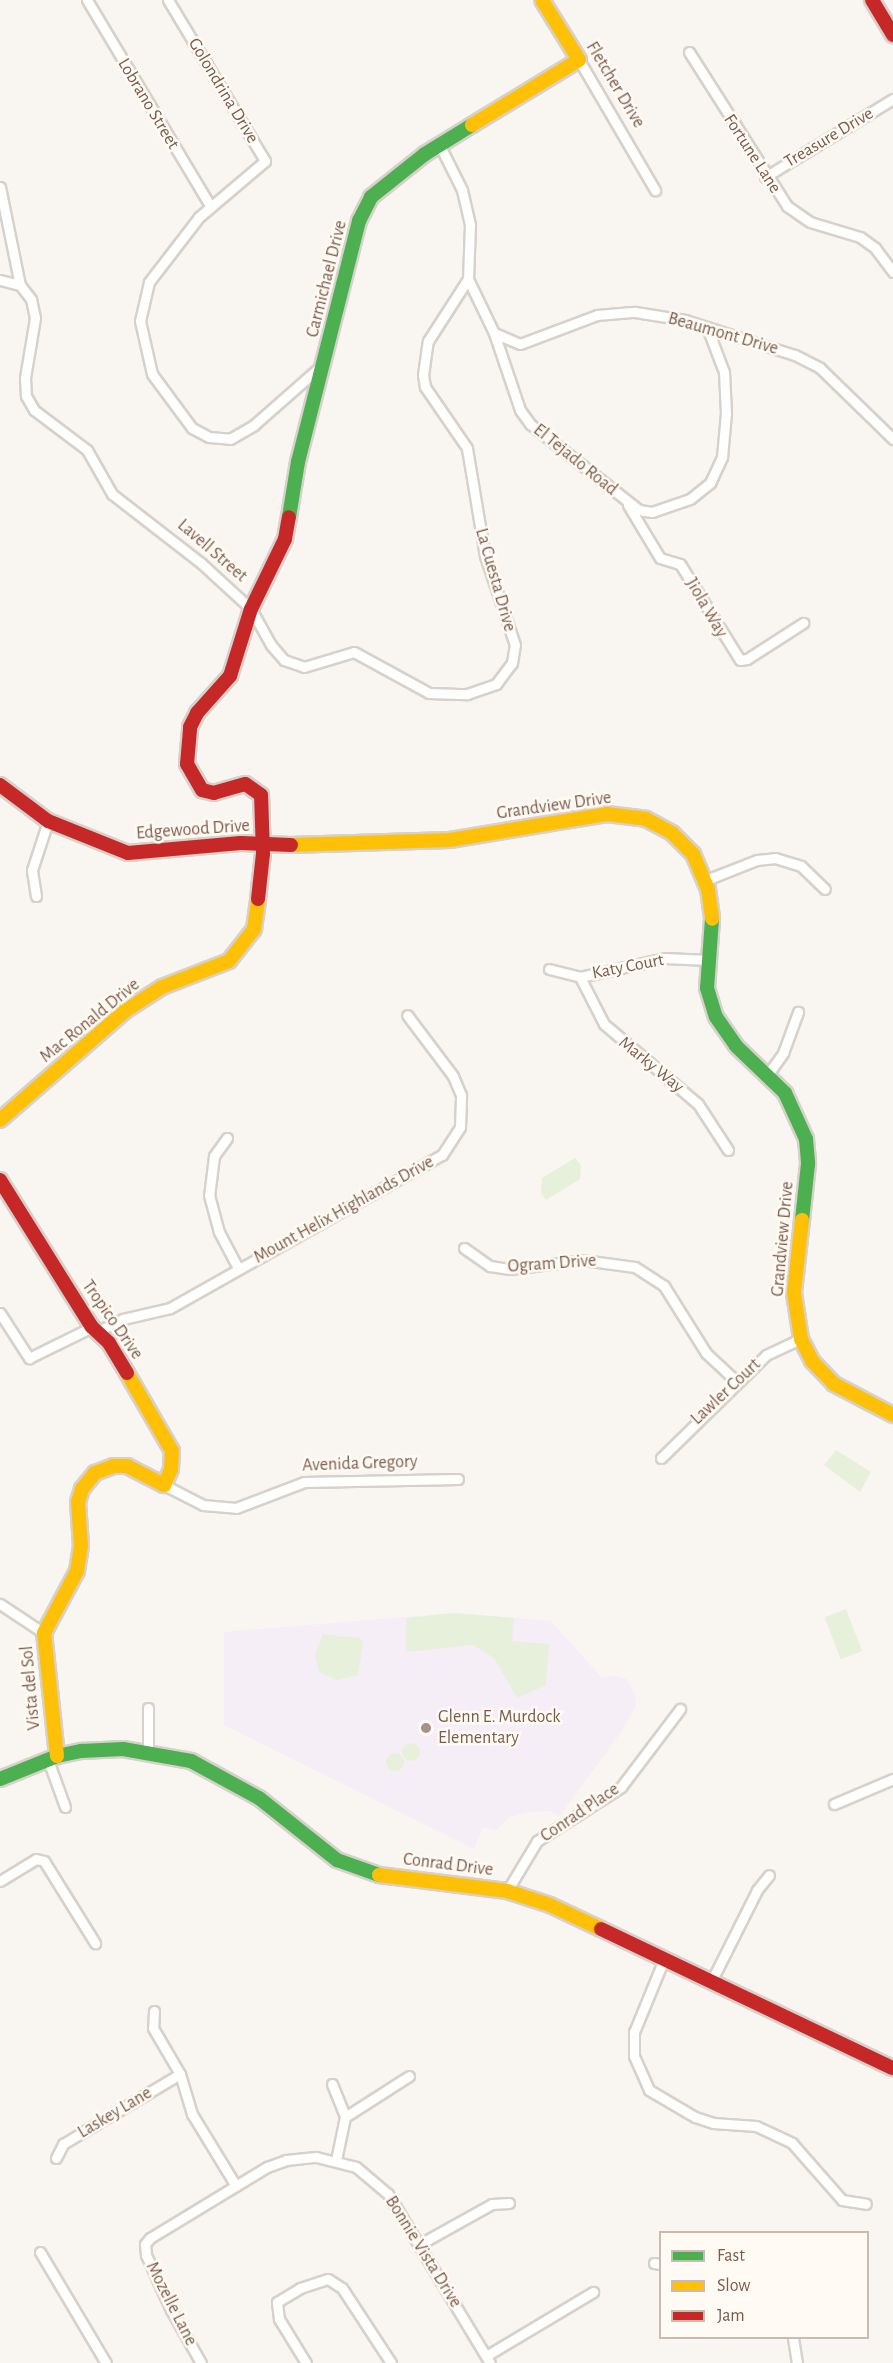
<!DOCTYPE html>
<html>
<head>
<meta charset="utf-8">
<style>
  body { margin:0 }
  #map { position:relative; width:893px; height:2363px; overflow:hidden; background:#f9f5f0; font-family:"Alegreya Sans",sans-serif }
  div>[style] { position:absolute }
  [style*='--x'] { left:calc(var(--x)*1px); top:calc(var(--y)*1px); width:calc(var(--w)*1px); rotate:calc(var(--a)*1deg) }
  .education>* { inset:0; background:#f6eef6 }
  .green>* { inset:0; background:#e7f0db; transform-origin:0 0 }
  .round { border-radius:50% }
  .roads { filter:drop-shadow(2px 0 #d7d1cb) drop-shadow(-2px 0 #d7d1cb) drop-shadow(0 2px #d7d1cb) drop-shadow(0 -2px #d7d1cb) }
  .street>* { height:9px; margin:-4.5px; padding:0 4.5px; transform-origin:4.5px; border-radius:4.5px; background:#fefefd }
  .fast>* { height:14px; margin:-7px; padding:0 7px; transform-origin:7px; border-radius:7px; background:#4caf50 }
  .slow>* { height:14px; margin:-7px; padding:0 7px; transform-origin:7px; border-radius:7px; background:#ffc107 }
  .jam>* { height:14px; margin:-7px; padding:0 7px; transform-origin:7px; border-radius:7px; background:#c62828 }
  .dots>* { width:16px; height:16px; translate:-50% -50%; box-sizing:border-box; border:3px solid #fffaf3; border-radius:50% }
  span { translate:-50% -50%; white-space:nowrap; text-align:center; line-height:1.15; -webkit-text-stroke:5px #fffaf3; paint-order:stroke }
  .street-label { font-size:18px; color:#7a5c4d }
  .poi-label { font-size:18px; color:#7a5c4d }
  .left { translate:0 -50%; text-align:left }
  .legend { position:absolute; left:659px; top:2231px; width:210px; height:108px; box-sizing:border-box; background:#fffaf3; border:2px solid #cabbb1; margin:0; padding:8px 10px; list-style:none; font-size:18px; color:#7a5c4d }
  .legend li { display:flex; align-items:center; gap:12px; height:30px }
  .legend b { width:30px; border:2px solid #cabbb1 }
</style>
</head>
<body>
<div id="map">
  <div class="education">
    <i style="clip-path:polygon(454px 1613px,551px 1621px,602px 1678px,611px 1675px,626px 1679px,635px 1693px,636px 1706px,621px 1732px,560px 1816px,550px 1811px,530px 1812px,510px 1817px,496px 1830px,483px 1827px,474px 1849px,224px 1725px,224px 1632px)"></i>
  </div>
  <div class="green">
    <i style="clip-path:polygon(575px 1158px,581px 1165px,580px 1179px,546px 1200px,541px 1193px,542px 1178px)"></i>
    <i style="clip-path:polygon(836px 1450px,871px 1472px,860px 1492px,824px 1465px)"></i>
    <i style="left:846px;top:1609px;width:45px;height:23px;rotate:69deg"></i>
    <i style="clip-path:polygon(454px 1613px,514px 1618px,512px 1641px,549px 1644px,546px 1685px,517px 1698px,494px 1658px,473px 1645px,406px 1652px,406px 1618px)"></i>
    <i style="clip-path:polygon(323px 1634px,360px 1638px,363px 1643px,358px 1675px,336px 1680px,319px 1672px,315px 1655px)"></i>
    <i class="round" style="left:402px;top:1743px;width:18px;height:18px"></i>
    <i class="round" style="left:386px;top:1753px;width:18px;height:18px"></i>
  </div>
  <div class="roads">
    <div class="street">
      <i style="--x:87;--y:0;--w:241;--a:59.1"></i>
      <i style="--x:168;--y:0;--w:188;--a:58.9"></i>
      <i style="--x:265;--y:161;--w:87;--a:139.7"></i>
      <i style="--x:199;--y:217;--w:82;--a:127.6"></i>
      <i style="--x:149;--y:282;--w:40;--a:103"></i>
      <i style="--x:140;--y:321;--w:54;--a:77.2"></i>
      <i style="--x:152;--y:374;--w:67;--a:53.5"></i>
      <i style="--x:192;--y:428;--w:19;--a:28"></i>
      <i style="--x:209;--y:437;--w:21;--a:5"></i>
      <i style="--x:230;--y:439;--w:28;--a:-30"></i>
      <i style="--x:254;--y:425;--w:91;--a:-41.4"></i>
      <i style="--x:689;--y:52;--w:183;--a:57.5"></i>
      <i style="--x:787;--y:206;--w:28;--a:35"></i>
      <i style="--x:810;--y:222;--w:52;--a:16.7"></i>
      <i style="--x:860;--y:237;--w:19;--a:36"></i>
      <i style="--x:875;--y:248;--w:30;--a:53"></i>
      <i style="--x:579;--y:60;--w:151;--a:59.7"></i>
      <i style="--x:440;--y:146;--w:49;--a:63.4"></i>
      <i style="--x:462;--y:190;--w:36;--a:77"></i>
      <i style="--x:470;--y:225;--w:54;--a:92.1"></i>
      <i style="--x:468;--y:279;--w:60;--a:64.3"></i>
      <i style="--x:494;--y:333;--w:81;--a:71.3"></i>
      <i style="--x:520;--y:410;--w:17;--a:54"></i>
      <i style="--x:530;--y:424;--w:139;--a:38.3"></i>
      <i style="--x:639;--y:510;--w:13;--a:9"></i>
      <i style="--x:652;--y:512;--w:40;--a:-18.9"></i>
      <i style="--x:690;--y:499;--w:26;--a:-39"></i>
      <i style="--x:710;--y:483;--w:29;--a:-65"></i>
      <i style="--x:722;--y:457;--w:44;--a:-84.8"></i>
      <i style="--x:726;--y:413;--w:41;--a:-92.8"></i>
      <i style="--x:724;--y:372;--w:45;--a:-110.9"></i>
      <i style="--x:765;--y:177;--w:150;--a:-31.4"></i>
      <i style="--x:0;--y:187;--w:100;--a:78.5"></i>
      <i style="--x:0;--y:280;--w:21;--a:14"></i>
      <i style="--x:20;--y:285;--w:18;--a:52"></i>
      <i style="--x:31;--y:299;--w:19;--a:78"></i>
      <i style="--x:35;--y:318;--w:61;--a:99.5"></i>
      <i style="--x:25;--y:378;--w:18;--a:87"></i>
      <i style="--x:26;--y:396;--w:16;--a:60"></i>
      <i style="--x:34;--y:410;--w:66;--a:37"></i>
      <i style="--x:87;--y:450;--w:51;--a:60.4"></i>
      <i style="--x:112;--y:494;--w:113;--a:37.8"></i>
      <i style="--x:201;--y:563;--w:68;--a:42.6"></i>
      <i style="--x:251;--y:609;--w:41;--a:60.9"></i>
      <i style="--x:271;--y:645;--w:20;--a:49"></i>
      <i style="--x:284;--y:660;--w:21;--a:19"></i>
      <i style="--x:304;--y:667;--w:52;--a:-16.7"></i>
      <i style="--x:354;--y:652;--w:85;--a:28.7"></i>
      <i style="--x:429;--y:693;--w:38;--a:2"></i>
      <i style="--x:467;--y:694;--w:31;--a:-19"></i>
      <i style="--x:496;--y:684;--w:26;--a:-53"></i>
      <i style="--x:512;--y:663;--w:18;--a:-81"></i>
      <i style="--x:515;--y:645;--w:94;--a:-108.6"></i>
      <i style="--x:485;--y:556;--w:109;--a:-99.5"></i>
      <i style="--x:467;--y:448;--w:74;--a:-124.5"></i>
      <i style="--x:425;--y:387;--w:12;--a:-99"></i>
      <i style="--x:423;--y:375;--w:34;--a:-82"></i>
      <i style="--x:428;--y:341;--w:74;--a:-57.2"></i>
      <i style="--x:494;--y:333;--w:28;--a:23"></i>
      <i style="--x:520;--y:344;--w:82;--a:-20.6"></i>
      <i style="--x:597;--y:315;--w:38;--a:-5"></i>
      <i style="--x:635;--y:312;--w:51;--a:9.1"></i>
      <i style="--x:685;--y:320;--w:115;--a:17.7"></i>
      <i style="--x:795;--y:355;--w:28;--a:27"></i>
      <i style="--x:820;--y:368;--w:102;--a:44.2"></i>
      <i style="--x:628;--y:505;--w:62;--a:58.9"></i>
      <i style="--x:660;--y:558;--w:21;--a:17"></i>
      <i style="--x:680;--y:564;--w:113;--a:58"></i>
      <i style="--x:740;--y:660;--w:7;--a:-8"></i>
      <i style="--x:747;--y:659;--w:67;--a:-32.7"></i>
      <i style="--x:706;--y:880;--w:55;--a:-21.4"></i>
      <i style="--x:757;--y:860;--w:18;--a:-6"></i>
      <i style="--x:775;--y:858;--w:27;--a:17"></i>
      <i style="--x:801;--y:866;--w:33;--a:44"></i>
      <i style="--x:36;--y:896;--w:26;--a:-99"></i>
      <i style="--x:32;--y:870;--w:52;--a:-71.9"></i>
      <i style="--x:549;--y:969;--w:32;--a:14"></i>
      <i style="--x:580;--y:977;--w:87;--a:-12.6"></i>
      <i style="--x:665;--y:958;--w:43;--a:2.7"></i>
      <i style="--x:580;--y:977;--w:53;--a:62.9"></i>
      <i style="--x:604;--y:1024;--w:123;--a:40.4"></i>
      <i style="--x:698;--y:1104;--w:55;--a:56.9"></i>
      <i style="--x:768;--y:1074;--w:26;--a:-54"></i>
      <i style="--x:783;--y:1053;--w:44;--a:-69.9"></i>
      <i style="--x:227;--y:1138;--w:22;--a:126"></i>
      <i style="--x:214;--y:1156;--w:39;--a:97"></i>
      <i style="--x:209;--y:1195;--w:38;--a:75"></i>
      <i style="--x:219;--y:1232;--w:41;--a:62.2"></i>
      <i style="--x:464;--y:1248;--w:32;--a:35"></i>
      <i style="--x:490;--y:1266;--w:20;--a:9"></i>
      <i style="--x:510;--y:1269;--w:74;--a:-7"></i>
      <i style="--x:583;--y:1260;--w:52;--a:7.7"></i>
      <i style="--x:635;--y:1267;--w:35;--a:33"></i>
      <i style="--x:664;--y:1286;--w:79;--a:57.9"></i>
      <i style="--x:706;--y:1353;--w:41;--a:43"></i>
      <i style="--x:0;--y:1313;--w:54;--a:57.2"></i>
      <i style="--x:29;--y:1358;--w:70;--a:-26.2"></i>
      <i style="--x:98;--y:1331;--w:28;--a:-26"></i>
      <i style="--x:123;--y:1319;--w:48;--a:-13.2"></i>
      <i style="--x:170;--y:1308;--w:312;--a:-29.4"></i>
      <i style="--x:442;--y:1155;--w:33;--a:-57"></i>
      <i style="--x:460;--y:1127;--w:32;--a:-88"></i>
      <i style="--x:461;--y:1095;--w:21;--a:-113"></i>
      <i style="--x:453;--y:1076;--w:76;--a:-127"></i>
      <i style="--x:661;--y:1458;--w:147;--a:-44.4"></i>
      <i style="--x:766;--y:1355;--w:38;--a:-25"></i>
      <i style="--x:164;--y:1485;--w:44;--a:27.1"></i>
      <i style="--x:203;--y:1505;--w:33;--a:5"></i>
      <i style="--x:236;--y:1508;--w:73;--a:-20.9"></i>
      <i style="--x:304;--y:1482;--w:154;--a:-1.1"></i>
      <i style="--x:0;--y:1604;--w:53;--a:33.4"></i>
      <i style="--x:148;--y:1708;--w:44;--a:90"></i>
      <i style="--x:48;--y:1760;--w:50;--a:70.1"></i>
      <i style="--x:834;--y:1804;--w:64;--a:-23"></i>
      <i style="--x:0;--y:1881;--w:42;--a:-31.4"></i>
      <i style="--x:36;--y:1859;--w:8;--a:14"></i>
      <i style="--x:44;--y:1861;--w:97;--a:58.1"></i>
      <i style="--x:507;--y:1891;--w:58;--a:-59"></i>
      <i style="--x:537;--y:1841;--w:100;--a:-32.7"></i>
      <i style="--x:621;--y:1787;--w:98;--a:-52.9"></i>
      <i style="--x:664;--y:1959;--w:79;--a:112.3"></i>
      <i style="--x:634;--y:2032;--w:24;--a:90"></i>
      <i style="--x:634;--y:2056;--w:37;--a:66"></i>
      <i style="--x:649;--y:2090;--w:53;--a:30.4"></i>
      <i style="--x:695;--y:2117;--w:19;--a:18"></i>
      <i style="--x:713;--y:2123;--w:43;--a:4"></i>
      <i style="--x:756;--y:2126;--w:40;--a:25"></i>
      <i style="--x:792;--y:2143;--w:76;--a:48.7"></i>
      <i style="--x:842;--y:2200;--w:24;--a:9"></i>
      <i style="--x:711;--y:1982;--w:103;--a:-63.4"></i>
      <i style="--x:757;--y:1890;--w:19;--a:-51"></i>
      <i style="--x:154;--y:2011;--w:17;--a:93"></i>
      <i style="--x:153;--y:2028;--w:53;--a:59.6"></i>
      <i style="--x:180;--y:2074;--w:42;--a:73.3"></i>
      <i style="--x:192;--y:2114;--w:84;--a:58.6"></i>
      <i style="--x:332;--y:2084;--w:35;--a:68"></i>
      <i style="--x:345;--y:2117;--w:44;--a:101.8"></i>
      <i style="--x:345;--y:2117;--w:76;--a:-32.6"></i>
      <i style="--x:56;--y:2158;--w:16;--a:-63"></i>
      <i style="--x:63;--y:2144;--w:136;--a:-30.9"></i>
      <i style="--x:420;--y:2244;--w:82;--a:-29.1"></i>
      <i style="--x:492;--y:2204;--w:17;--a:-3"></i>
      <i style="--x:40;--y:2252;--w:129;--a:59.3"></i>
      <i style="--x:654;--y:2263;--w:6;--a:9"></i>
      <i style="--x:793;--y:2338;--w:25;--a:81"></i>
      <i style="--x:486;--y:2356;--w:125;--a:-30.9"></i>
      <i style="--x:201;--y:2363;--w:61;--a:-119.5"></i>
      <i style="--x:171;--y:2310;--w:60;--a:-114.4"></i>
      <i style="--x:146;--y:2255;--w:11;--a:-95"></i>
      <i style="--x:145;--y:2244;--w:8;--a:-50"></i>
      <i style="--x:150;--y:2238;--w:137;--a:-31.3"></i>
      <i style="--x:267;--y:2167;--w:20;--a:-20"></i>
      <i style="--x:286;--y:2160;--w:30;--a:-6"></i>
      <i style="--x:316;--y:2157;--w:41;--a:14"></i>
      <i style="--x:356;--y:2167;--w:42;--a:40.2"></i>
      <i style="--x:388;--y:2194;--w:197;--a:58.9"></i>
      <i style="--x:306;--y:2363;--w:52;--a:-121.5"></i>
      <i style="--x:279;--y:2319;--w:17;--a:-97"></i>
      <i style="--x:277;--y:2302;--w:27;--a:-31"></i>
      <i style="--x:300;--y:2288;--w:29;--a:-18"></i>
      <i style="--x:328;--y:2279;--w:17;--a:33"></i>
      <i style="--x:342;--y:2288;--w:90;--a:56.8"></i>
    </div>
    <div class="fast">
      <i style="--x:289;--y:517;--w:56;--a:-80.7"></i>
      <i style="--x:298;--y:462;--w:249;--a:-75.8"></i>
      <i style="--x:359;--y:221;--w:27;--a:-63"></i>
      <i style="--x:371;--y:197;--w:69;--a:-38.5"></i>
      <i style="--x:425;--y:154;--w:55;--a:-31.7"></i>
      <i style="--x:712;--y:919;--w:69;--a:94.1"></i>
      <i style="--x:707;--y:988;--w:30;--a:73"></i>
      <i style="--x:716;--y:1017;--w:35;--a:55"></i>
      <i style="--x:736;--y:1046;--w:68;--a:43.8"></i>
      <i style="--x:785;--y:1093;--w:51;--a:65.5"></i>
      <i style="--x:806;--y:1139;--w:25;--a:85"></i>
      <i style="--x:808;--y:1164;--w:56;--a:96.1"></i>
      <i style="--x:0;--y:1779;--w:61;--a:-22"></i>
      <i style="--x:57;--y:1756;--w:25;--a:-12"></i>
      <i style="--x:81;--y:1751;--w:42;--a:-2.7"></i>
      <i style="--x:123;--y:1749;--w:69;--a:10"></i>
      <i style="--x:191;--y:1761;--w:77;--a:28.6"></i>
      <i style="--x:259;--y:1798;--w:100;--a:38.5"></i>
      <i style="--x:337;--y:1860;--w:45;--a:19.7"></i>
    </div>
    <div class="slow">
      <i style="--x:472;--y:125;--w:125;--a:-31.3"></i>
      <i style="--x:579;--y:60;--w:70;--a:-121.7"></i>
      <i style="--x:291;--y:845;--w:159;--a:-1.8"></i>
      <i style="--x:450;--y:840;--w:159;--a:-9.4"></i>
      <i style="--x:607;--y:814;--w:39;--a:7"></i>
      <i style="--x:646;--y:819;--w:30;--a:28"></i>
      <i style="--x:672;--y:833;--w:30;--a:45"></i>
      <i style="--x:693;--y:854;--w:38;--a:67"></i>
      <i style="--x:708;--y:889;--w:30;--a:82"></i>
      <i style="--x:0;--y:1120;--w:166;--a:-41.1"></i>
      <i style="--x:125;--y:1011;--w:44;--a:-33"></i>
      <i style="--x:162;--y:987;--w:72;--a:-21.2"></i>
      <i style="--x:229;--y:961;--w:41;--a:-52"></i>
      <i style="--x:254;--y:929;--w:30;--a:-82"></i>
      <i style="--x:802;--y:1220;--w:73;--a:96.3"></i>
      <i style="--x:794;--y:1293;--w:47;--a:81.3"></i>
      <i style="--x:801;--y:1339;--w:25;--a:63"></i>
      <i style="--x:812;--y:1361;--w:32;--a:46"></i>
      <i style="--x:834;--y:1384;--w:67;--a:27.7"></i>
      <i style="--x:57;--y:1756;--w:124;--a:-96"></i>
      <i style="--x:44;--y:1633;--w:70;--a:-62"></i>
      <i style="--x:77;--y:1571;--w:25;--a:-81"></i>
      <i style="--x:81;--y:1546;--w:44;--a:-93.9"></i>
      <i style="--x:78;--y:1502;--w:14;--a:-73"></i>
      <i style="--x:82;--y:1489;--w:21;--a:-51"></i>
      <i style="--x:95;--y:1473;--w:19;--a:-21"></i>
      <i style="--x:113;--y:1466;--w:14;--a:0"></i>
      <i style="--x:127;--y:1466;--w:42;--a:27.2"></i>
      <i style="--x:164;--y:1485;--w:17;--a:-66"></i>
      <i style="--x:171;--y:1469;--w:18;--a:-87"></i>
      <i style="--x:172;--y:1451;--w:90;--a:-120"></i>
      <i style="--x:379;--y:1875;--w:129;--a:7.1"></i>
      <i style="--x:507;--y:1891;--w:45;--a:18"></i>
      <i style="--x:550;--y:1905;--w:56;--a:25.2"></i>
    </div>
    <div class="jam">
      <i style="--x:872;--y:0;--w:41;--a:59"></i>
      <i style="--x:0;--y:785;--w:60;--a:36.9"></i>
      <i style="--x:48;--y:821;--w:86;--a:21.8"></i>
      <i style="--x:128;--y:853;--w:113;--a:-5.1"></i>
      <i style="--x:241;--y:843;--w:50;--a:2.3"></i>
      <i style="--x:258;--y:899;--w:45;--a:-83.7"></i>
      <i style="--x:263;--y:854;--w:59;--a:-91.9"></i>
      <i style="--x:261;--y:795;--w:19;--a:-145"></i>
      <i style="--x:245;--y:784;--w:32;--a:164"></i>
      <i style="--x:214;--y:793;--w:12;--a:-166"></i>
      <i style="--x:202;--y:790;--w:30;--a:-120"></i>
      <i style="--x:187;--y:764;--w:37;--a:-85"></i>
      <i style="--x:190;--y:727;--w:16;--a:-63"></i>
      <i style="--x:197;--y:713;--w:50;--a:-48.3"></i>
      <i style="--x:230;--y:676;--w:70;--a:-72.6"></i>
      <i style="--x:251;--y:609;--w:78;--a:-64.1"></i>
      <i style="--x:285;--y:539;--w:22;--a:-80"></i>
      <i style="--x:0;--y:1180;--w:173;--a:58"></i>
      <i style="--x:92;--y:1327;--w:23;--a:43"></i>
      <i style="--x:109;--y:1343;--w:35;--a:59"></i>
      <i style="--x:601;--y:1929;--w:323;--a:25.5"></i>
    </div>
  </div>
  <div class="dots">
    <i style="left:426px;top:1728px;background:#a69286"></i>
  </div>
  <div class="street-label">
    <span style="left:615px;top:85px;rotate:59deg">Fletcher Drive</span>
    <span style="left:223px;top:91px;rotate:59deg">Golondrina Drive</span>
    <span style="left:148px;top:104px;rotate:59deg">Lobrano Street</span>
    <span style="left:829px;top:138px;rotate:-31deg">Treasure Drive</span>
    <span style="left:752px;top:154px;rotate:57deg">Fortune Lane</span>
    <span style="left:327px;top:279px;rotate:-76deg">Carmichael Drive</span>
    <span style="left:723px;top:334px;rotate:16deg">Beaumont Drive</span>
    <span style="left:575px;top:460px;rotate:39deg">El Tejado Road</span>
    <span style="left:212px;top:551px;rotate:41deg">Lavell Street</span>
    <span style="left:495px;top:580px;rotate:74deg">La Cuesta Drive</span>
    <span style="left:706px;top:608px;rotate:60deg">Jiola Way</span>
    <span style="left:554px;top:806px;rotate:-8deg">Grandview Drive</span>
    <span style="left:193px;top:830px;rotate:-4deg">Edgewood Drive</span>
    <span style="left:628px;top:967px;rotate:-11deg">Katy Court</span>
    <span style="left:90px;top:1021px;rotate:-39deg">Mac Ronald Drive</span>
    <span style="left:651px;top:1065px;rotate:39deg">Marky Way</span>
    <span style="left:344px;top:1210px;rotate:-29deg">Mount Helix Highlands Drive</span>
    <span style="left:783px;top:1239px;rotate:-85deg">Grandview Drive</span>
    <span style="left:552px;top:1264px;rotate:-4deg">Ogram Drive</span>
    <span style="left:112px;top:1320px;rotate:55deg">Tropico Drive</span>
    <span style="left:726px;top:1392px;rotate:-43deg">Lawler Court</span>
    <span style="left:360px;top:1464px;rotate:-2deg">Avenida Gregory</span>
    <span style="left:31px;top:1688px;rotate:-95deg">Vista del Sol</span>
    <span style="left:580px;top:1813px;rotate:-34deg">Conrad Place</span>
    <span style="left:448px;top:1865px;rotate:7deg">Conrad Drive</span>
    <span style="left:115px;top:2113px;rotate:-31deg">Laskey Lane</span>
    <span style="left:423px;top:2252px;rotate:58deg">Bonnie Vista Drive</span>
    <span style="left:171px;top:2304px;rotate:63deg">Mozelle Lane</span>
  </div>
  <div class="poi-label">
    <span class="left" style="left:438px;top:1728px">Glenn E. Murdock<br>Elementary</span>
  </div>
  <ul class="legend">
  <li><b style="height:8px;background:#4caf50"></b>Fast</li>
  <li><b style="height:8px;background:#ffc107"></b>Slow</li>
  <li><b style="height:8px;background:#c62828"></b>Jam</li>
  </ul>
</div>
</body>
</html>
